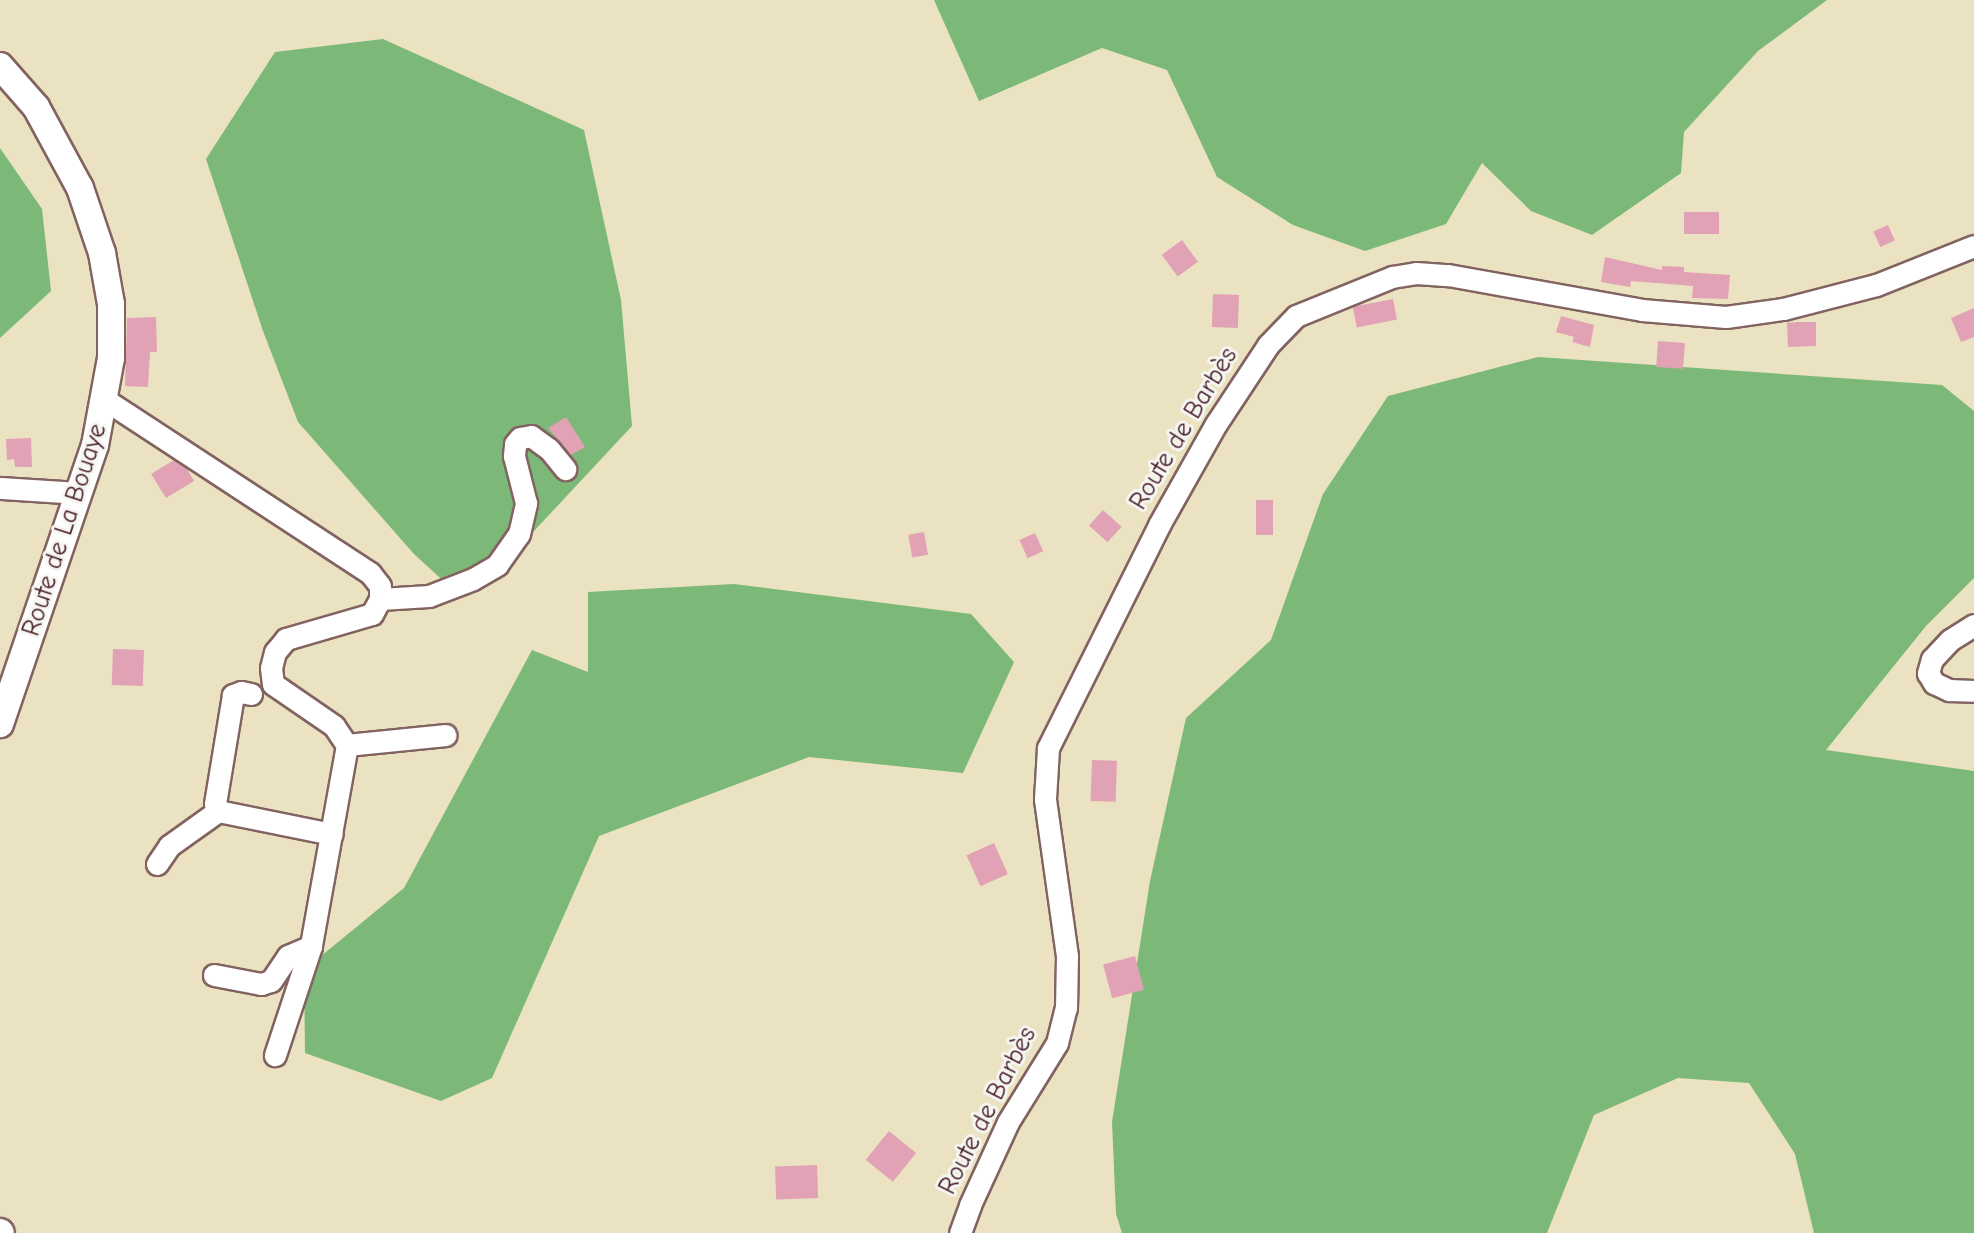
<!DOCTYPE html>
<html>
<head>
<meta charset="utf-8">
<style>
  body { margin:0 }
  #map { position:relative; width:1974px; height:1233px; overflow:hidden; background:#ebe2c2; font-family:"Comic Neue",sans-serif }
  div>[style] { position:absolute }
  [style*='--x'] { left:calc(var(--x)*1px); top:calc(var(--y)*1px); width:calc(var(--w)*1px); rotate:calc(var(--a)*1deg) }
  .forest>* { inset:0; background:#7cb877 }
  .building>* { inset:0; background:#e1a2b5; transform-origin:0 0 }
  .roads { filter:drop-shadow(2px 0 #826360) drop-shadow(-2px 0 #826360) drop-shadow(0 2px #826360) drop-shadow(0 -2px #826360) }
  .minor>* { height:21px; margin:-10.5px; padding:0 10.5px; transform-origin:10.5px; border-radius:10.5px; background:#fff }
  .major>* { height:26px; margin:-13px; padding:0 13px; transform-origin:13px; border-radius:13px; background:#fff }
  span { translate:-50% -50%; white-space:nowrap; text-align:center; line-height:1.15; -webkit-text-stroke:6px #f6f6f2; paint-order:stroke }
  .street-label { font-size:26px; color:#4a1f2b }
</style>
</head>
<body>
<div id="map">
  <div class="forest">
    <i style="clip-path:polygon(934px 0,1827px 0,1758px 51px,1684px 132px,1681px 173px,1592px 235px,1531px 211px,1482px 163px,1446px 224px,1365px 251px,1293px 225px,1217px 177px,1167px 70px,1102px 48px,979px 101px)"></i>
    <i style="clip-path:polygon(383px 39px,584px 130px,621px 300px,632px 426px,534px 531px,450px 587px,414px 554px,298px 422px,263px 331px,206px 159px,275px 52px)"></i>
    <i style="clip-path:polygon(0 148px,42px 209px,51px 291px,0 338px)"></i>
    <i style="clip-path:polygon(1538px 357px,1942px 385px,1974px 411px,1974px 578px,1926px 626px,1826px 750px,1974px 771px,1974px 1233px,1814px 1233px,1795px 1154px,1749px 1083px,1678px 1078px,1594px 1115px,1547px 1233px,1122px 1233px,1116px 1214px,1112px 1122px,1150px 881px,1186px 718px,1271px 640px,1323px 494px,1388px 396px)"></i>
    <i style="clip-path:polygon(734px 584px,971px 614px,1014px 662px,963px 773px,809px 757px,599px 836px,492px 1078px,441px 1101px,305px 1053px,304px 970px,404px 888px,532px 650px,588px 672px,588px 592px)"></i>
  </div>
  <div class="building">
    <i style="left:1684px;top:212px;width:35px;height:22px"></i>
    <i style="left:1888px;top:225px;width:17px;height:16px;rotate:66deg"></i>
    <i style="left:1182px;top:240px;width:27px;height:25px;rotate:54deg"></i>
    <i style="clip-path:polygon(1605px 257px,1662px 270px,1662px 266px,1684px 267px,1684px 272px,1730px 275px,1728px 299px,1692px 298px,1693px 286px,1631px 281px,1630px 287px,1601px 282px)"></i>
    <i style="left:1239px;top:295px;width:33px;height:26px;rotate:92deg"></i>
    <i style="left:1393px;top:299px;width:21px;height:41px;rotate:79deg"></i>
    <i style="clip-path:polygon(1974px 308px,1974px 337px,1961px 342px,1951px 318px)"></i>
    <i style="clip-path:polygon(1561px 316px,1594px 325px,1590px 347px,1572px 342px,1574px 337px,1556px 332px)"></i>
    <i style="clip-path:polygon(156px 317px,157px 352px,150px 352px,148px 387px,125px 386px,127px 318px)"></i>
    <i style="clip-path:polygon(1798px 322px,1816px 322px,1816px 346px,1788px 347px,1787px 323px)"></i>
    <i style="left:1658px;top:341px;width:27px;height:26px;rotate:4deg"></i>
    <i style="clip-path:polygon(566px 417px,585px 447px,571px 455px,548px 428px)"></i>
    <i style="clip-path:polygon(31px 438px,32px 467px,15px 467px,14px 459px,7px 460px,6px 439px)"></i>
    <i style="clip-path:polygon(174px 460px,187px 469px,194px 481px,166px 498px,151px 474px)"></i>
    <i style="left:1256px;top:500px;width:17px;height:35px"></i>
    <i style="left:1103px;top:510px;width:25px;height:21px;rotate:42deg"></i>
    <i style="left:924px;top:532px;width:23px;height:16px;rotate:80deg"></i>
    <i style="left:1035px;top:533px;width:20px;height:17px;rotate:66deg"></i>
    <i style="left:113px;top:649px;width:31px;height:36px;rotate:2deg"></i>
    <i style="left:1092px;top:760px;width:25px;height:41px;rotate:2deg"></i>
    <i style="left:994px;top:843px;width:34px;height:30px;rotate:66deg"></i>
    <i style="left:1135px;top:956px;width:35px;height:33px;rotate:75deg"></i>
    <i style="left:889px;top:1131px;width:35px;height:37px;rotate:39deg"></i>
    <i style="left:817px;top:1165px;width:33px;height:42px;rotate:88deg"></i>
  </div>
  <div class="roads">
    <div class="minor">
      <i style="--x:104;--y:399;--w:318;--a:33.2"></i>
      <i style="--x:370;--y:573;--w:16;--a:52"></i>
      <i style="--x:380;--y:586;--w:13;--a:90"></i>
      <i style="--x:380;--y:599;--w:17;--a:118"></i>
      <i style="--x:372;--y:614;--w:90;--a:163.8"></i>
      <i style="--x:286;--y:639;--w:17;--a:130"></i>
      <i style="--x:275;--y:652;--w:16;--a:104"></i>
      <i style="--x:271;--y:668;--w:16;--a:83"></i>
      <i style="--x:273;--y:684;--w:74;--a:34.5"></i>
      <i style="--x:334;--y:726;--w:23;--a:56"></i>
      <i style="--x:347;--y:745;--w:204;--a:100.2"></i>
      <i style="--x:311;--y:946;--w:115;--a:108.3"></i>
      <i style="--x:0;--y:488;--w:80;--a:3.6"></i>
      <i style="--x:380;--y:599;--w:49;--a:-3.5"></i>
      <i style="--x:429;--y:596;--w:47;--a:-21.1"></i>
      <i style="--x:473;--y:579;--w:28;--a:-30"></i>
      <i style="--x:497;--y:565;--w:38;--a:-55"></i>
      <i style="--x:519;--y:534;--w:32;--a:-77"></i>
      <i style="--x:526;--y:503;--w:49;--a:-104.3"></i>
      <i style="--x:514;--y:456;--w:12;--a:-85"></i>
      <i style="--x:515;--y:444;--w:8;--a:-50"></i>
      <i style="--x:520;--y:438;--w:11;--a:-10"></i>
      <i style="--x:531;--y:436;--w:22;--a:36"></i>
      <i style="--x:549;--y:449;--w:26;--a:51"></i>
      <i style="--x:1974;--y:625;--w:28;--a:148"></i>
      <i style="--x:1950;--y:640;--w:26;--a:133"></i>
      <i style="--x:1932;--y:659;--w:15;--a:106"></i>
      <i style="--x:1928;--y:673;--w:12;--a:59"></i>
      <i style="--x:1934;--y:683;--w:17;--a:25"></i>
      <i style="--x:1949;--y:690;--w:25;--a:2"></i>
      <i style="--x:251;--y:694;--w:10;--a:-169"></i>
      <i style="--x:241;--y:692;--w:9;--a:159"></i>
      <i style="--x:233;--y:695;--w:110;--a:99.4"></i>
      <i style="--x:215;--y:804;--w:8;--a:67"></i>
      <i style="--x:218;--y:811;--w:116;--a:11.4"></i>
      <i style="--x:347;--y:745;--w:99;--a:-5.8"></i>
      <i style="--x:157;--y:864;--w:22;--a:-56"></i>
      <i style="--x:169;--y:846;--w:60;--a:-35.5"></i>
      <i style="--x:214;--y:975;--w:48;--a:10.8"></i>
      <i style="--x:261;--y:984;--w:10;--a:-17"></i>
      <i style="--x:271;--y:981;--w:30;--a:-56"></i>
      <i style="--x:288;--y:956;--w:25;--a:-23"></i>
      <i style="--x:960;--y:1233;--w:30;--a:-70"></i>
      <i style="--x:970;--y:1205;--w:91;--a:-65.4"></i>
      <i style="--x:1008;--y:1122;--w:93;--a:-58.2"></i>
      <i style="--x:1057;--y:1043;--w:36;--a:-76"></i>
      <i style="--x:1066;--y:1008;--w:52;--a:-88.9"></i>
      <i style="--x:1067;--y:956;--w:159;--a:-98"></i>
      <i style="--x:1045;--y:799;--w:51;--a:-86.6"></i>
      <i style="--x:1048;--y:748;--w:249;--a:-63.5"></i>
      <i style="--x:1159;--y:525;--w:116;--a:-60.6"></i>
      <i style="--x:1216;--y:424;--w:95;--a:-56.6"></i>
      <i style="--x:1268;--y:345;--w:40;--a:-46"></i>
      <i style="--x:1296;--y:316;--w:104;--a:-22.1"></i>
      <i style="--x:1392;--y:277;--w:24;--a:-9"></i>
      <i style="--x:1416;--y:273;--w:32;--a:4"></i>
      <i style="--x:1448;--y:275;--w:197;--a:10.2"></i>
      <i style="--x:1642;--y:310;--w:84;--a:4.8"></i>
      <i style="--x:1726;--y:317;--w:58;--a:-8"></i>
      <i style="--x:1783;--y:309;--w:96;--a:-14.5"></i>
      <i style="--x:1876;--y:285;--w:105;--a:-21.7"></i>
    </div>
    <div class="major">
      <i style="--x:0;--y:66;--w:55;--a:48.7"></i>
      <i style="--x:36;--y:107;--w:92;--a:61.5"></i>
      <i style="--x:80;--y:188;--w:69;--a:71.3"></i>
      <i style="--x:102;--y:253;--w:52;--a:80"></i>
      <i style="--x:111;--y:304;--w:54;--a:90"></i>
      <i style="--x:111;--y:358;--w:88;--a:100.4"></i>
      <i style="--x:95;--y:445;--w:295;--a:108.8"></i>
      <i style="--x:0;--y:1232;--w:1;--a:45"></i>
    </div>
  </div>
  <div class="street-label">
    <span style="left:1184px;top:429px;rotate:-59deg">Route de Barbès</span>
    <span style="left:65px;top:530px;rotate:-72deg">Route de La Bouaye</span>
    <span style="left:988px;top:1111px;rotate:-63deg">Route de Barbès</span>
  </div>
</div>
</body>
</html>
